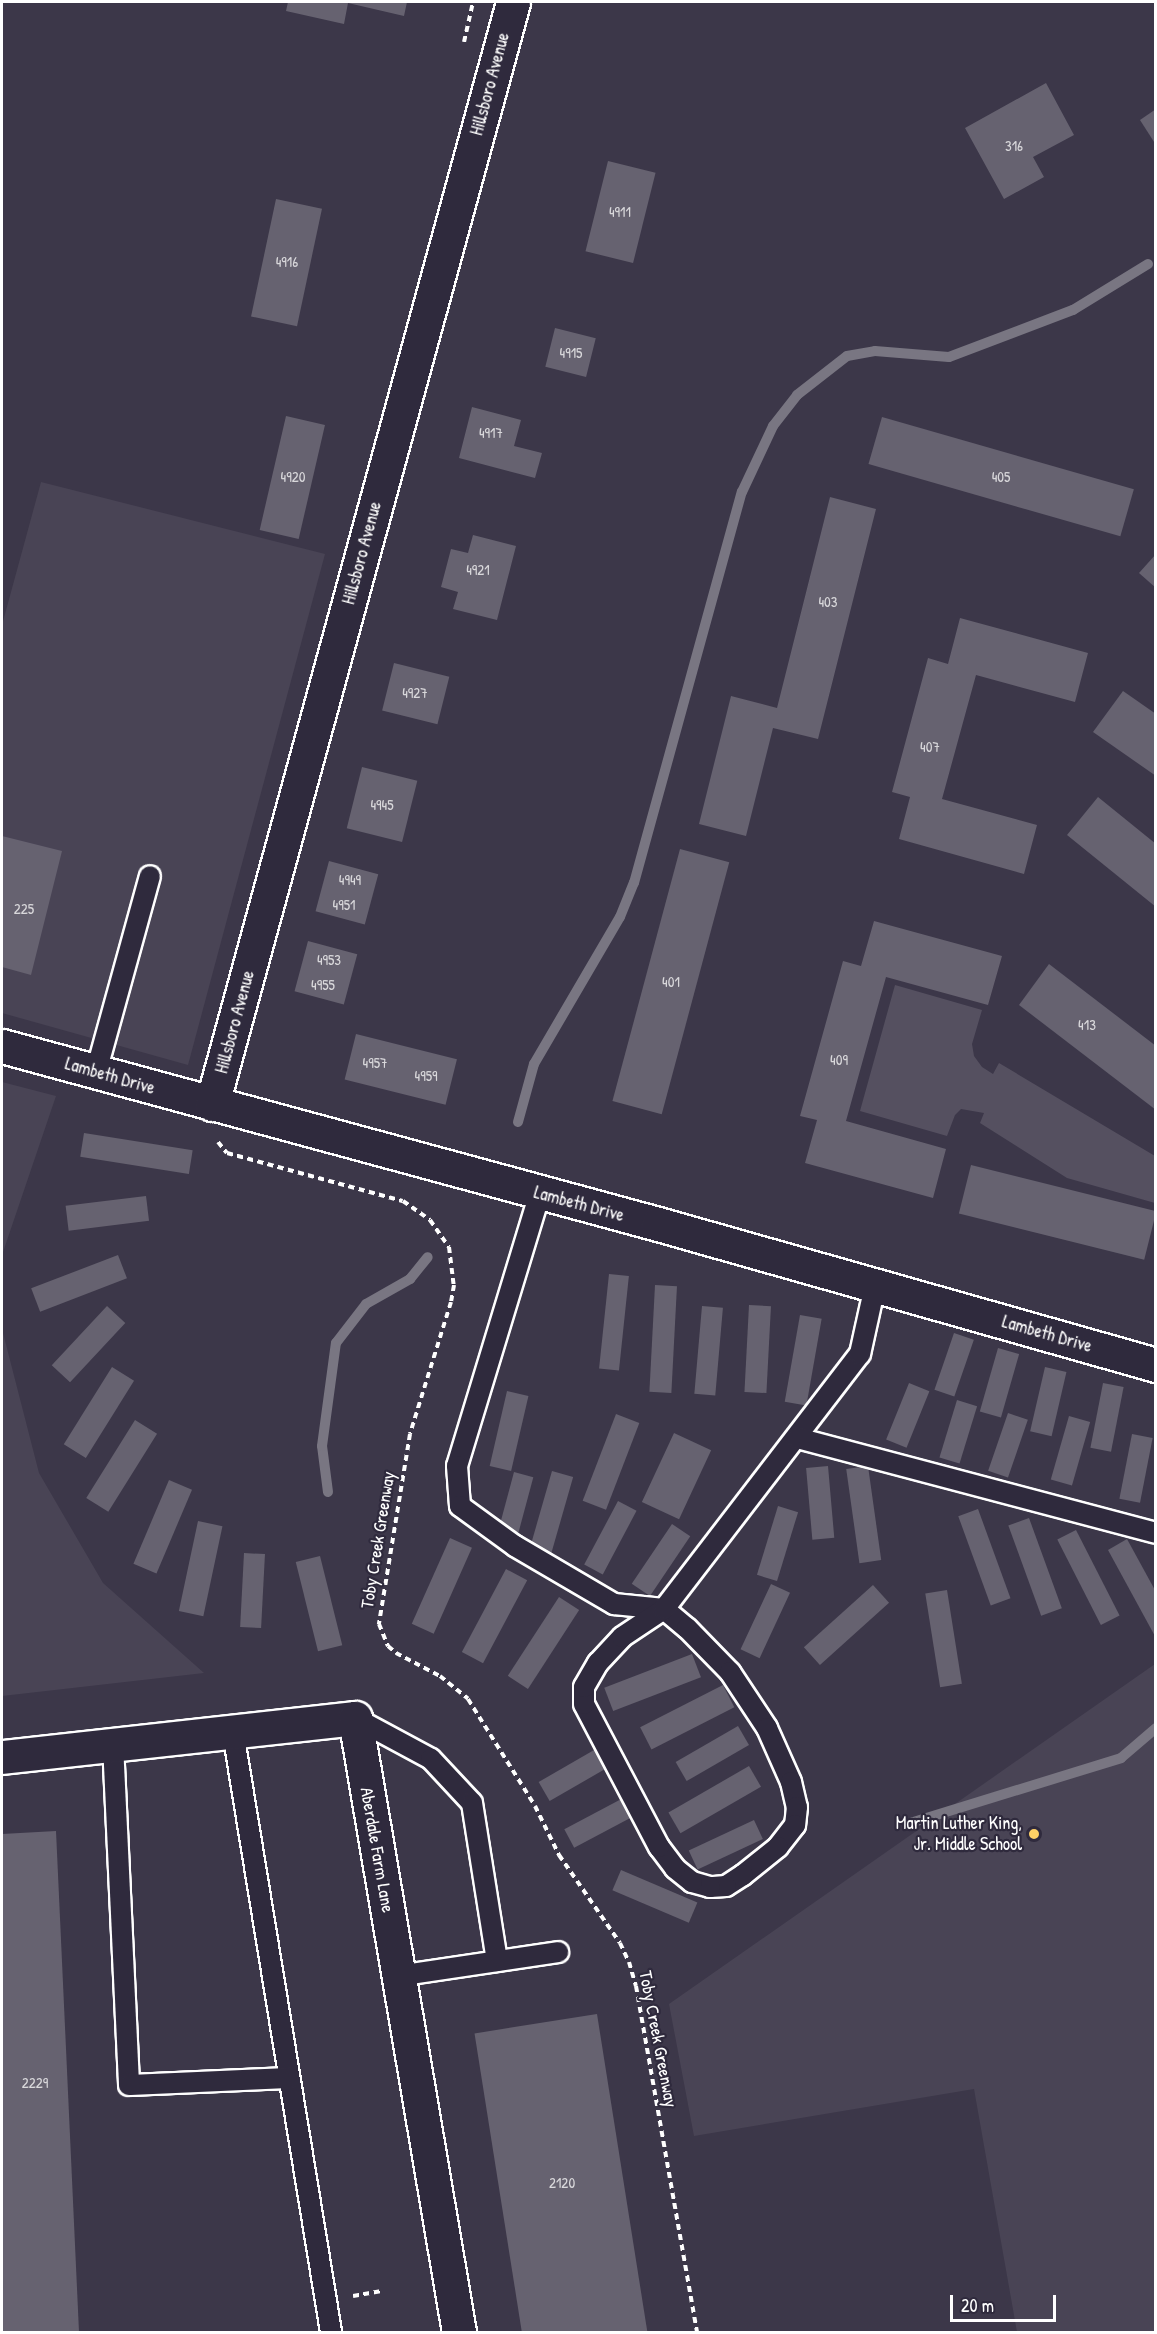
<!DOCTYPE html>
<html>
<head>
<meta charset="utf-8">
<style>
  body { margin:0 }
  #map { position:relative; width:1157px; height:2334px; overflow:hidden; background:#3c3749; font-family:"Patrick Hand",sans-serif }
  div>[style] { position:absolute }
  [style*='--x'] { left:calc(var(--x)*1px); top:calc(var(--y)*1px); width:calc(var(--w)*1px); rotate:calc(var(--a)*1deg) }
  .built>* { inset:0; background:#494455 }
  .green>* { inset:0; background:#555060 }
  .stream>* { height:10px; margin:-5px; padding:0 5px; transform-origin:5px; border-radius:5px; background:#797682 }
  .building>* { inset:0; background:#666270; transform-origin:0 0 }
  .path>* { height:4px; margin-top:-2px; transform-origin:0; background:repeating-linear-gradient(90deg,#fff 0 6px,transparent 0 10.5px) }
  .roads { filter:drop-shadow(2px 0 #fff) drop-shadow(-2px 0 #fff) drop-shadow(0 2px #fff) drop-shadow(0 -2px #fff) }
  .lane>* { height:20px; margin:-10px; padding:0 10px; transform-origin:10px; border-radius:10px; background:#2f2a3d }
  .street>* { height:33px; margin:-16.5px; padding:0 16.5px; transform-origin:16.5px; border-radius:16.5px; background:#2f2a3d }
  .dots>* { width:16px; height:16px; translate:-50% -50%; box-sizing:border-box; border:3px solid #2f2a3d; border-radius:50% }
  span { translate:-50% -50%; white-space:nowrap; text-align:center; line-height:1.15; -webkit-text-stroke:4.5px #2f2a3d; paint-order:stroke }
  .number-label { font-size:15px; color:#d9d8db }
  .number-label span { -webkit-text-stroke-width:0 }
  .street-label { font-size:18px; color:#fff }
  .poi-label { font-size:18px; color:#fff }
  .right { translate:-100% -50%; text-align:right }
  .frame { position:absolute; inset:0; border:3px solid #fff; pointer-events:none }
  .scale { position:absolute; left:950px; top:2295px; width:106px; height:27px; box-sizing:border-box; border:3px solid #fff; border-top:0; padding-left:8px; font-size:18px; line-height:21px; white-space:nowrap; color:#fff; -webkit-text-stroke:4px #2f2a3d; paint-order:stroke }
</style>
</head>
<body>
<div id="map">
  <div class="built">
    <i style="clip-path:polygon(41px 482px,325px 554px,188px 1065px,2px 1013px,2px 625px)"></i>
    <i style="clip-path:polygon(2px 1082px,56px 1096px,2px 1255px)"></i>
    <i style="clip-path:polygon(2px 1329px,39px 1473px,103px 1583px,204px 1673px,2px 1696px)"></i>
    <i style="clip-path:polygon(1155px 1664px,1155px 2332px,1017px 2332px,974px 2089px,694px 2136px,669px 2004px)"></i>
  </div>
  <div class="green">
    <i style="clip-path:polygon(895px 985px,982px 1010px,972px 1044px,974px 1056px,982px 1067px,993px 1074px,999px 1063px,1155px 1156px,1155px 1203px,1067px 1178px,980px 1123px,984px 1113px,961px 1109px,955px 1115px,947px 1136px,860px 1111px)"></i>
  </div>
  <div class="stream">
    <i style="--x:518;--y:1122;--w:60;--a:-74.6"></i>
    <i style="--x:534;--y:1064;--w:170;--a:-59.7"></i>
    <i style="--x:620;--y:917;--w:37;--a:-68"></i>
    <i style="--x:634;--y:883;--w:406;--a:-74.6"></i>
    <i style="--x:742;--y:492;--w:73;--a:-64.8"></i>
    <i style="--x:773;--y:426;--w:39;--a:-52"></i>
    <i style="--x:797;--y:395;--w:63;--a:-38"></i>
    <i style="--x:847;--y:356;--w:28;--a:-10"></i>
    <i style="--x:875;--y:351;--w:74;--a:4.6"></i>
    <i style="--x:949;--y:357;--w:133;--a:-20.8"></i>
    <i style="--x:1073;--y:310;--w:88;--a:-31.5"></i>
    <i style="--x:328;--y:1492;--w:46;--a:-97.4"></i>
    <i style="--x:322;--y:1446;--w:104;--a:-82.3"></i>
    <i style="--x:336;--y:1343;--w:49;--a:-52.4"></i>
    <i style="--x:366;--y:1304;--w:51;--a:-29.6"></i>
    <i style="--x:410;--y:1279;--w:28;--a:-51"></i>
    <i style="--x:907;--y:1824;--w:224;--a:-17.1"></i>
    <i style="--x:1121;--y:1758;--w:46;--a:-40.6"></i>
  </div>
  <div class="building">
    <i style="clip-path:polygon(288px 2px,407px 2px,404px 16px,348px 3px,344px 24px,286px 11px)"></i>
    <i style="clip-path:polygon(1046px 83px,1074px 135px,1033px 157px,1044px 177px,1004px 199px,965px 128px)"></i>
    <i style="clip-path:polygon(1156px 109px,1156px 145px,1140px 120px)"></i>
    <i style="left:608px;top:161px;width:49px;height:93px;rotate:14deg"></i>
    <i style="left:276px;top:199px;width:47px;height:120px;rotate:12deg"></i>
    <i style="left:555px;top:328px;width:42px;height:40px;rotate:14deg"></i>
    <i style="clip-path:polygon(472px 407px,521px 420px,514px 446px,542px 453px,535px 478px,459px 458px)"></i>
    <i style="left:286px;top:416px;width:40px;height:117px;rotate:13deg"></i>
    <i style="left:882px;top:417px;width:262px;height:49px;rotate:16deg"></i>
    <i style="clip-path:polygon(830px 497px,876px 509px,818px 739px,773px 728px,746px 836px,699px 824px,731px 696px,777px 708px)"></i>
    <i style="clip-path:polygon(473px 535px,516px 546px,497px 620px,453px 609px,458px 592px,441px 587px,451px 549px,468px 553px)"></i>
    <i style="clip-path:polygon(1156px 554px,1156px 588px,1139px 573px)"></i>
    <i style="clip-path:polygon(960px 618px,1088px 653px,1075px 702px,976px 675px,942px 799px,1037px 825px,1024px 874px,899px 839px,910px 797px,892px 792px,928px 658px,948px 664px)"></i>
    <i style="left:394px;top:663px;width:57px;height:49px;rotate:14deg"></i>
    <i style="clip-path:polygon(1123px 691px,1156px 714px,1156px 776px,1093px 732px)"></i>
    <i style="left:362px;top:767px;width:57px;height:63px;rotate:14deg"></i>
    <i style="clip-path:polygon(1098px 797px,1156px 844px,1156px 907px,1067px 835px)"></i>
    <i style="clip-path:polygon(2px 836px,62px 851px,31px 975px,2px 967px)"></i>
    <i style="left:680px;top:849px;width:51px;height:261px;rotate:15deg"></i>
    <i style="left:329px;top:861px;width:51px;height:52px;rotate:15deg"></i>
    <i style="clip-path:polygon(874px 921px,1002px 956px,988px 1005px,886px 977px,846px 1121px,946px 1149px,933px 1198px,805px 1163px,817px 1120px,800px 1116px,843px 961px,861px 966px)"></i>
    <i style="left:308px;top:941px;width:51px;height:52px;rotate:15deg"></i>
    <i style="clip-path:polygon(1049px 964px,1156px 1046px,1156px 1110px,1019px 1005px)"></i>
    <i style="left:356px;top:1034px;width:104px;height:47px;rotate:14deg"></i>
    <i style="left:84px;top:1133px;width:110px;height:24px;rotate:9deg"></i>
    <i style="left:971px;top:1165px;width:191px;height:50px;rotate:14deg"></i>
    <i style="left:146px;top:1196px;width:25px;height:81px;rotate:83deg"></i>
    <i style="left:118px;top:1255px;width:25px;height:93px;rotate:69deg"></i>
    <i style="left:609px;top:1274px;width:20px;height:95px;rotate:6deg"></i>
    <i style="left:655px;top:1285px;width:22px;height:107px;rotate:3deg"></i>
    <i style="left:749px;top:1305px;width:22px;height:87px;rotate:3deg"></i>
    <i style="left:107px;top:1306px;width:25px;height:81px;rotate:43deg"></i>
    <i style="left:702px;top:1306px;width:21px;height:88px;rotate:5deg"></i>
    <i style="left:800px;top:1315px;width:22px;height:88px;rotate:10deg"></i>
    <i style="left:954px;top:1333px;width:21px;height:60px;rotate:19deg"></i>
    <i style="left:998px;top:1348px;width:22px;height:66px;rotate:16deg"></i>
    <i style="left:112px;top:1367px;width:26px;height:91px;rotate:32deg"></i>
    <i style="left:1045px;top:1367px;width:22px;height:66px;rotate:13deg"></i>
    <i style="left:909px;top:1383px;width:22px;height:61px;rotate:22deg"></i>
    <i style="left:1103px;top:1383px;width:21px;height:66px;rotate:11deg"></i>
    <i style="left:507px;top:1391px;width:22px;height:77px;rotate:13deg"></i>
    <i style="left:957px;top:1400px;width:21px;height:60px;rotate:17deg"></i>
    <i style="left:1008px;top:1413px;width:21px;height:61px;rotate:19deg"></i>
    <i style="left:616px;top:1414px;width:25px;height:93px;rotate:21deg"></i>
    <i style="left:1069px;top:1416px;width:22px;height:66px;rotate:16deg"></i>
    <i style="left:135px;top:1420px;width:26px;height:92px;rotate:32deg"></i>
    <i style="left:674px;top:1433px;width:41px;height:76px;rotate:25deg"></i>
    <i style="left:1132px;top:1434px;width:21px;height:66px;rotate:11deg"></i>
    <i style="left:828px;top:1466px;width:72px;height:22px;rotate:85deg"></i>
    <i style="left:868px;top:1466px;width:95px;height:22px;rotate:82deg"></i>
    <i style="left:552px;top:1471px;width:22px;height:79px;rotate:16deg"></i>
    <i style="left:514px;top:1472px;width:20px;height:57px;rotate:15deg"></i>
    <i style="left:169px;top:1480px;width:25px;height:91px;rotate:23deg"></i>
    <i style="left:618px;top:1501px;width:21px;height:72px;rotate:28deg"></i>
    <i style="left:778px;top:1506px;width:21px;height:72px;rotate:17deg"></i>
    <i style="left:978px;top:1509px;width:95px;height:21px;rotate:70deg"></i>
    <i style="left:1029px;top:1518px;width:96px;height:22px;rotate:70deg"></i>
    <i style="left:198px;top:1521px;width:25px;height:92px;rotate:12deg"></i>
    <i style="left:672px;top:1524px;width:22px;height:72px;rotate:34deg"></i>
    <i style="left:1076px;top:1530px;width:96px;height:21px;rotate:63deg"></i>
    <i style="left:450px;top:1538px;width:24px;height:94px;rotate:24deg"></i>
    <i style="clip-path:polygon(1127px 1539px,1156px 1592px,1156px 1638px,1108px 1550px)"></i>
    <i style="left:244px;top:1553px;width:21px;height:74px;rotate:3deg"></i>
    <i style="left:320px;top:1556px;width:92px;height:25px;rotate:76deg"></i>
    <i style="left:506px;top:1569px;width:24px;height:94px;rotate:28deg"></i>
    <i style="left:771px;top:1584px;width:21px;height:72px;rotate:25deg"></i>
    <i style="left:873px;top:1585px;width:24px;height:93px;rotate:48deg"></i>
    <i style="left:947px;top:1590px;width:95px;height:22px;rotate:81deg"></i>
    <i style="left:559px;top:1597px;width:24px;height:94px;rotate:33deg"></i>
    <i style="left:692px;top:1654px;width:25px;height:94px;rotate:69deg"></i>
    <i style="left:723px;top:1685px;width:25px;height:93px;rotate:63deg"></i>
    <i style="left:738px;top:1726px;width:22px;height:72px;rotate:60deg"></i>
    <i style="left:601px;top:1746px;width:22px;height:72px;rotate:60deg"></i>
    <i style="left:749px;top:1766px;width:24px;height:93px;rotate:60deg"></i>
    <i style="left:627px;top:1796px;width:21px;height:71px;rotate:62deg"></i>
    <i style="left:754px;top:1820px;width:21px;height:72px;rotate:65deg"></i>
    <i style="clip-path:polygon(56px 1831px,79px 2332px,2px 2332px,2px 1834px)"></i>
    <i style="left:621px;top:1870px;width:83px;height:22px;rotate:23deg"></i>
    <i style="left:597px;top:2014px;width:322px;height:124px;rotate:81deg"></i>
  </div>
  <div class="path">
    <i style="--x:464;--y:42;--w:41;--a:-77.3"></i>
    <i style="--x:218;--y:1142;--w:14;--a:51"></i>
    <i style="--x:227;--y:1153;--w:182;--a:15.3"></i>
    <i style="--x:403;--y:1201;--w:33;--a:35"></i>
    <i style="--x:430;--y:1220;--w:33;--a:55"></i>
    <i style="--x:449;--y:1247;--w:38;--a:83"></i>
    <i style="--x:454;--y:1285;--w:17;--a:100"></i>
    <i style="--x:451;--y:1302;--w:138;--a:107.3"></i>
    <i style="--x:410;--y:1434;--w:193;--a:99.3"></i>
    <i style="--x:379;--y:1624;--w:24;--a:68"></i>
    <i style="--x:388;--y:1646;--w:11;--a:41"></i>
    <i style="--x:396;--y:1653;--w:50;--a:27.6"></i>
    <i style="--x:440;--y:1676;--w:36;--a:39"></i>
    <i style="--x:468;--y:1699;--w:126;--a:57.9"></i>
    <i style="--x:535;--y:1806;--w:55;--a:63.9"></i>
    <i style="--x:559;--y:1855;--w:107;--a:55.3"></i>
    <i style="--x:620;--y:1943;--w:21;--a:65"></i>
    <i style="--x:629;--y:1962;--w:25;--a:74"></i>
    <i style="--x:636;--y:1986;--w:351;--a:80"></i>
    <i style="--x:353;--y:2296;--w:29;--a:-10"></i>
  </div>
  <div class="roads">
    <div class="lane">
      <i style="--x:96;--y:1072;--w:203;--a:-74.6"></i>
      <i style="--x:540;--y:1193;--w:285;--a:106.9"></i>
      <i style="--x:457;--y:1466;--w:40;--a:85.7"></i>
      <i style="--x:460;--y:1506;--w:68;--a:36"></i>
      <i style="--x:515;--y:1546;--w:115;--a:30.4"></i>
      <i style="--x:614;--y:1604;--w:50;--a:5.7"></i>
      <i style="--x:664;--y:1609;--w:30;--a:40"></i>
      <i style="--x:687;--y:1628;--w:62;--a:45.7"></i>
      <i style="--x:730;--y:1672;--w:67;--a:56.5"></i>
      <i style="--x:767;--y:1728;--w:59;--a:66"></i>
      <i style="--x:791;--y:1782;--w:26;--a:77"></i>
      <i style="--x:797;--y:1807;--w:18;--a:96"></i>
      <i style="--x:795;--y:1825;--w:28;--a:128"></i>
      <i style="--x:778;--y:1847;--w:45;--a:141.3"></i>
      <i style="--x:743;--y:1875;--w:20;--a:147"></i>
      <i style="--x:726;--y:1886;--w:16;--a:176"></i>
      <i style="--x:710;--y:1887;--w:19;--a:-164"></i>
      <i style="--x:692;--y:1882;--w:22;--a:-141"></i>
      <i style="--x:675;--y:1868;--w:26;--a:-127"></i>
      <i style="--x:659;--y:1847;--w:161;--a:-117.7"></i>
      <i style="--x:584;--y:1704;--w:17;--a:-90"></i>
      <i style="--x:584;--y:1687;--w:28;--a:-60"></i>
      <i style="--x:598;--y:1663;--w:35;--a:-47"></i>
      <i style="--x:622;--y:1637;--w:50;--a:-33.7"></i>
      <i style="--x:664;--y:1609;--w:322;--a:-52.5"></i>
      <i style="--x:860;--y:1354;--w:70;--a:-77.6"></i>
      <i style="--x:797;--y:1438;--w:371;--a:14.8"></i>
      <i style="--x:355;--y:1718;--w:86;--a:28.3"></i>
      <i style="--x:431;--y:1759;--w:60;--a:47"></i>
      <i style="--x:472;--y:1803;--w:160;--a:81"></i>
      <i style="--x:233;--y:1732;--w:608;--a:80.72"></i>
      <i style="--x:113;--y:1744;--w:341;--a:87.3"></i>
      <i style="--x:129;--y:2085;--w:160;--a:-2.5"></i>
      <i style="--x:398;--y:1976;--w:162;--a:-8.5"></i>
    </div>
    <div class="street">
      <i style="--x:2;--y:1046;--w:680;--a:15.18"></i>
      <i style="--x:658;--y:1224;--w:518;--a:15.81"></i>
      <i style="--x:212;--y:1104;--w:1142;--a:-74.72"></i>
      <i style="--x:2;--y:1757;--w:355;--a:-6.3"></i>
      <i style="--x:355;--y:1718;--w:623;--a:80.39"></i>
    </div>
  </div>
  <div class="dots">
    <i style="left:1034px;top:1834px;background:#ffd166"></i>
  </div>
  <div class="number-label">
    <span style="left:1014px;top:146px">316</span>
    <span style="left:620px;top:212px">4911</span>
    <span style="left:287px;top:262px">4916</span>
    <span style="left:571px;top:353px">4915</span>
    <span style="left:491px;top:433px">4917</span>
    <span style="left:293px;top:477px">4920</span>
    <span style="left:1001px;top:477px">405</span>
    <span style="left:478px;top:570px">4921</span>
    <span style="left:828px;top:602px">403</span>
    <span style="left:415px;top:693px">4927</span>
    <span style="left:930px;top:747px">407</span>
    <span style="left:382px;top:805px">4945</span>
    <span style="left:350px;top:880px">4949</span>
    <span style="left:344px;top:905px">4951</span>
    <span style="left:24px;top:909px">225</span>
    <span style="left:329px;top:960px">4953</span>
    <span style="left:671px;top:982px">401</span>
    <span style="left:323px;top:985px">4955</span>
    <span style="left:1087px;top:1025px">413</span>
    <span style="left:839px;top:1060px">409</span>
    <span style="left:375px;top:1063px">4957</span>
    <span style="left:426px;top:1076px">4959</span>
    <span style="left:35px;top:2083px">2229</span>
    <span style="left:562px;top:2183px">2120</span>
  </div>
  <div class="street-label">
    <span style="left:490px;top:84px;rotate:-75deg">Hillsboro Avenue</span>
    <span style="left:362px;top:553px;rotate:-75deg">Hillsboro Avenue</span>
    <span style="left:235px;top:1022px;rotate:-75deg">Hillsboro Avenue</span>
    <span style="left:110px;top:1076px;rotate:16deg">Lambeth Drive</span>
    <span style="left:579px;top:1204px;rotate:15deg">Lambeth Drive</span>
    <span style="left:1047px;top:1334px;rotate:16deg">Lambeth Drive</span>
    <span style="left:378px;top:1540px;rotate:-81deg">Toby Creek Greenway</span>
    <span style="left:377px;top:1850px;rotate:80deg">Aberdale Farm Lane</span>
    <span style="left:658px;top:2039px;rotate:79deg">Toby Creek Greenway</span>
  </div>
  <div class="poi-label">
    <span class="right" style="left:1022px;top:1834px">Martin Luther King,<br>Jr. Middle School</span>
  </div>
  <div class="frame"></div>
  <div class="scale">20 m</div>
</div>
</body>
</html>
